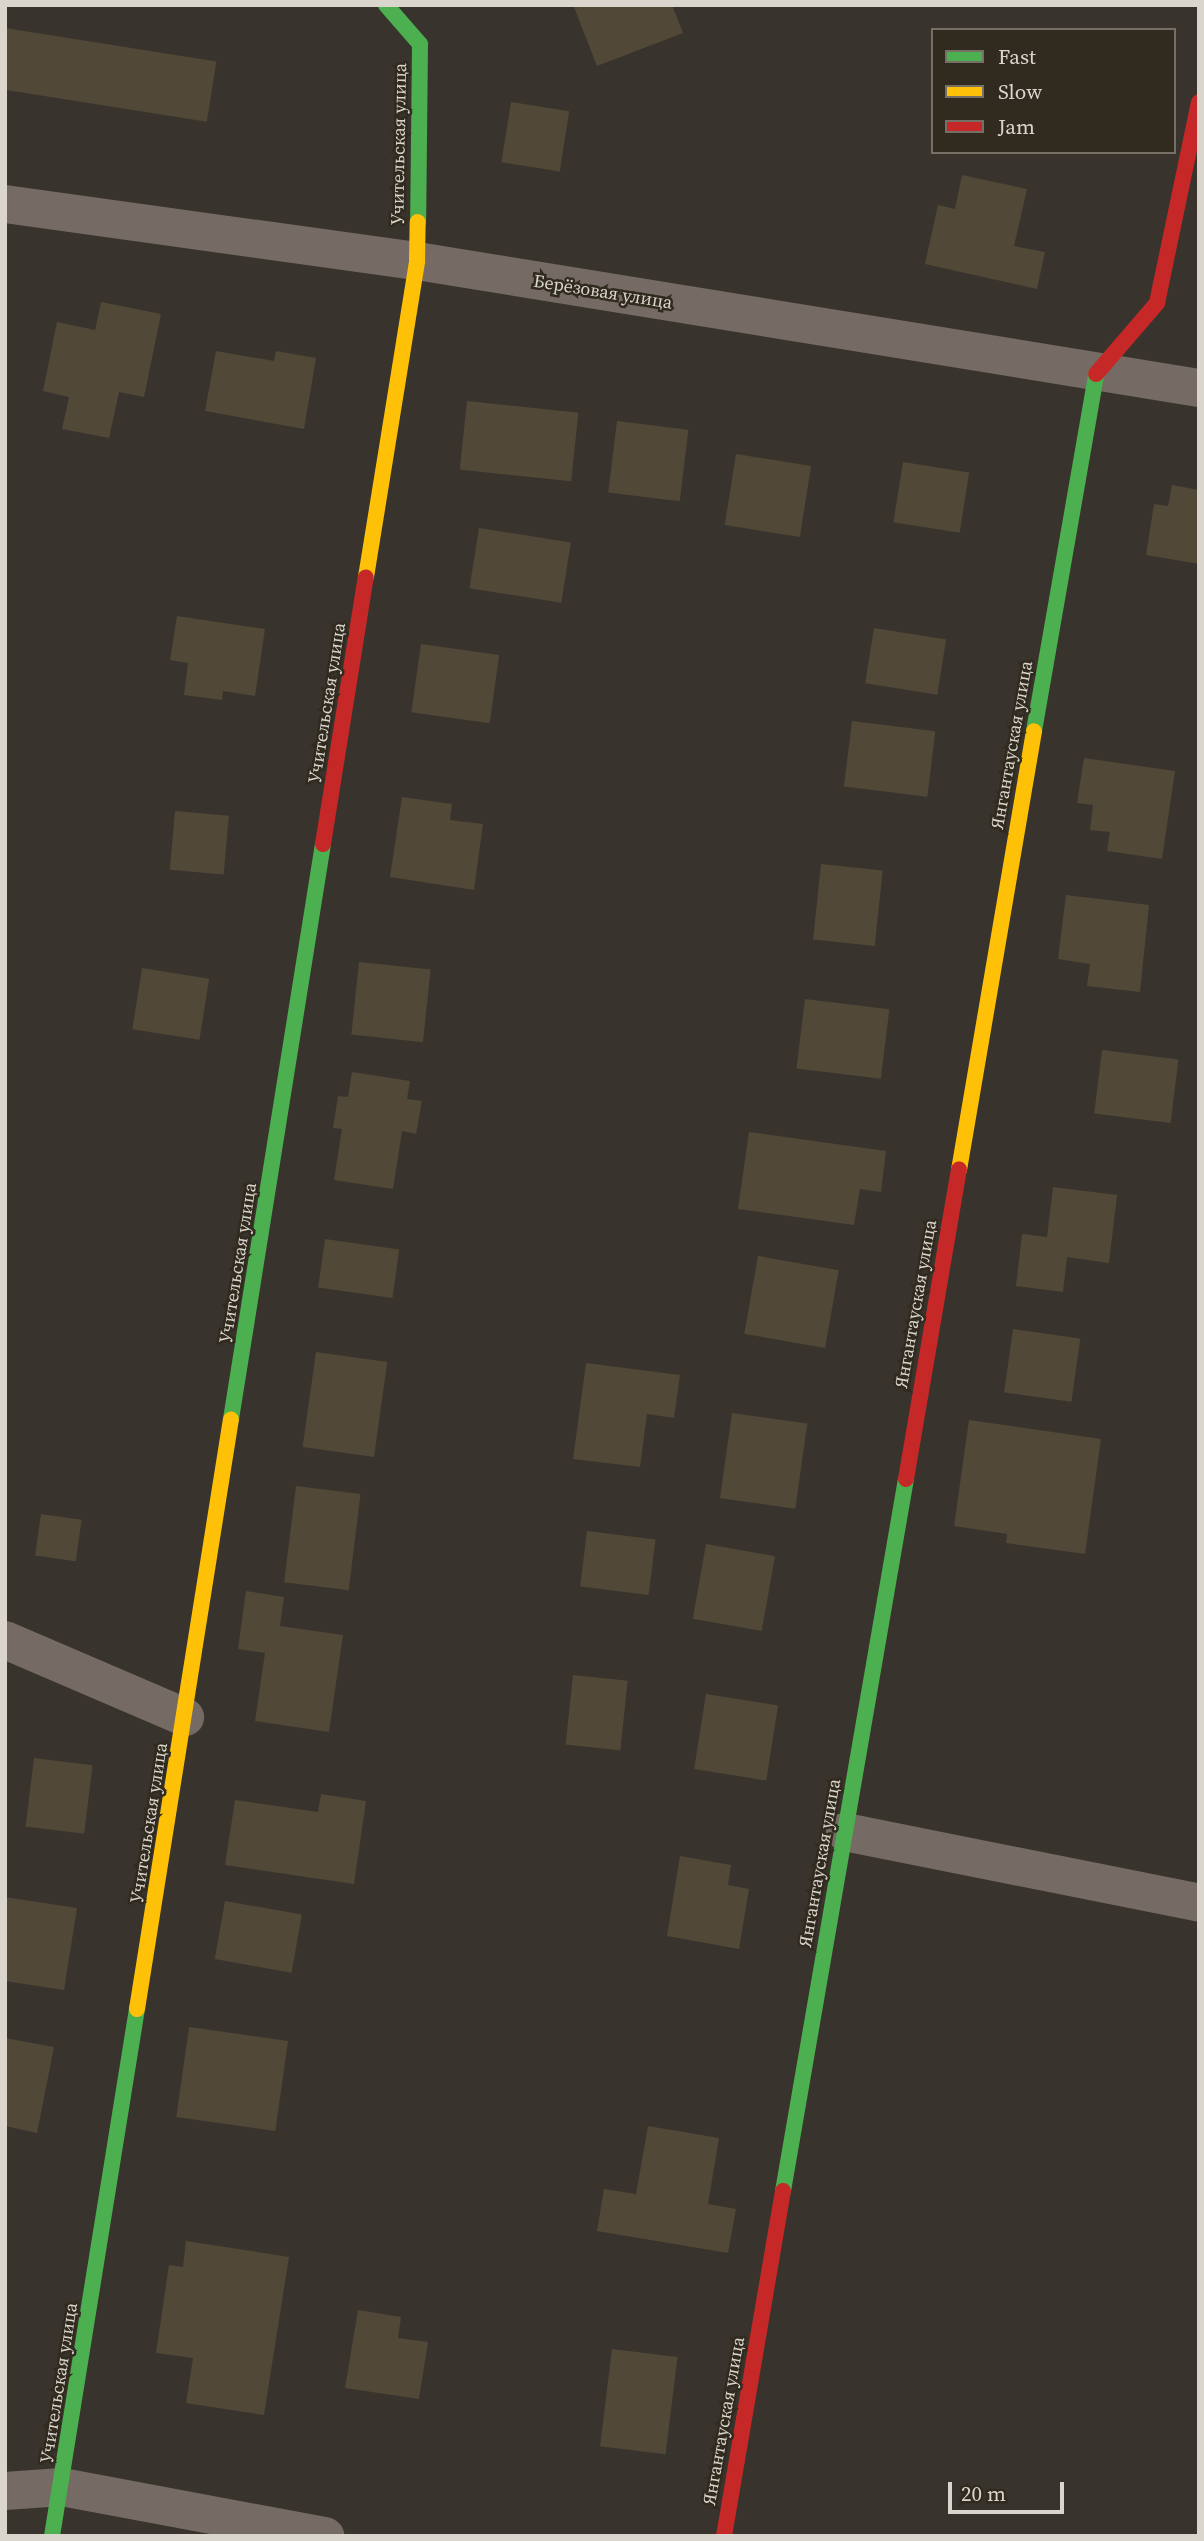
<!DOCTYPE html>
<html>
<head>
<meta charset="utf-8">
<style>
  body { margin:0 }
  #map { position:relative; width:1204px; height:2541px; overflow:hidden; background:#38342d; font-family:"Source Serif 4",serif }
  div>[style] { position:absolute }
  [style*='--x'] { left:calc(var(--x)*1px); top:calc(var(--y)*1px); width:calc(var(--w)*1px); rotate:calc(var(--a)*1deg) }
  .building>* { inset:0; background:#514837; transform-origin:0 0 }
  .street>* { height:38px; margin:-19px; padding:0 19px; transform-origin:19px; border-radius:19px; background:#756a64 }
  .fast>* { height:16px; margin:-8px; padding:0 8px; transform-origin:8px; border-radius:8px; background:#4caf50 }
  .slow>* { height:16px; margin:-8px; padding:0 8px; transform-origin:8px; border-radius:8px; background:#ffc107 }
  .jam>* { height:16px; margin:-8px; padding:0 8px; transform-origin:8px; border-radius:8px; background:#c62828 }
  span { translate:-50% -50%; white-space:nowrap; text-align:center; line-height:1.15; -webkit-text-stroke:5px #312b1f; paint-order:stroke }
  .street-label { font-size:18px; color:#dad6ce }
  .frame { position:absolute; inset:0; border:7px solid #dad6ce; pointer-events:none }
  .legend { position:absolute; left:931px; top:28px; width:245px; height:126px; box-sizing:border-box; background:#312b1f; border:2px solid #756f65; margin:0; padding:9px 12px; list-style:none; font-size:21px; color:#dad6ce }
  .legend li { display:flex; align-items:center; gap:14px; height:35px }
  .legend b { width:35px; border:2px solid #756f65 }
  .scale { position:absolute; left:948px; top:2482px; width:116px; height:32px; box-sizing:border-box; border:4px solid #dad6ce; border-top:0; padding-left:9px; font-size:21px; line-height:24px; white-space:nowrap; color:#dad6ce; -webkit-text-stroke:5px #312b1f; paint-order:stroke }
</style>
</head>
<body>
<div id="map">
  <div class="building">
    <i style="clip-path:polygon(579px 5px,672px 5px,683px 33px,597px 66px,574px 7px)"></i>
    <i style="left:5px;top:28px;width:214px;height:61px;rotate:9deg"></i>
    <i style="left:511px;top:102px;width:59px;height:61px;rotate:9deg"></i>
    <i style="clip-path:polygon(962px 175px,1027px 189px,1014px 246px,1045px 252px,1037px 289px,925px 264px,938px 205px,955px 209px)"></i>
    <i style="clip-path:polygon(101px 302px,161px 314px,144px 397px,119px 392px,109px 438px,62px 429px,69px 397px,43px 391px,57px 322px,95px 330px)"></i>
    <i style="clip-path:polygon(216px 351px,274px 361px,276px 351px,316px 358px,304px 429px,205px 411px)"></i>
    <i style="left:467px;top:401px;width:112px;height:69px;rotate:6deg"></i>
    <i style="left:617px;top:421px;width:72px;height:72px;rotate:7deg"></i>
    <i style="left:736px;top:454px;width:76px;height:72px;rotate:9deg"></i>
    <i style="left:903px;top:462px;width:67px;height:61px;rotate:9deg"></i>
    <i style="clip-path:polygon(1172px 485px,1199px 490px,1199px 564px,1146px 555px,1154px 504px,1168px 506px)"></i>
    <i style="left:479px;top:528px;width:93px;height:61px;rotate:9deg"></i>
    <i style="clip-path:polygon(177px 616px,265px 629px,255px 696px,223px 691px,222px 700px,184px 695px,188px 663px,170px 660px)"></i>
    <i style="left:874px;top:628px;width:73px;height:56px;rotate:9deg"></i>
    <i style="left:421px;top:644px;width:79px;height:69px;rotate:8deg"></i>
    <i style="left:852px;top:721px;width:84px;height:66px;rotate:7deg"></i>
    <i style="clip-path:polygon(1084px 758px,1175px 771px,1162px 859px,1107px 851px,1110px 832px,1090px 830px,1093px 805px,1077px 803px)"></i>
    <i style="clip-path:polygon(402px 797px,452px 804px,450px 820px,483px 824px,474px 890px,390px 877px)"></i>
    <i style="left:175px;top:811px;width:54px;height:59px;rotate:5deg"></i>
    <i style="left:821px;top:864px;width:62px;height:76px;rotate:6deg"></i>
    <i style="clip-path:polygon(1066px 895px,1149px 905px,1140px 992px,1087px 986px,1090px 964px,1058px 959px)"></i>
    <i style="left:359px;top:962px;width:72px;height:73px;rotate:6deg"></i>
    <i style="left:142px;top:968px;width:68px;height:62px;rotate:9deg"></i>
    <i style="left:805px;top:999px;width:85px;height:70px;rotate:7deg"></i>
    <i style="left:1102px;top:1050px;width:77px;height:64px;rotate:7deg"></i>
    <i style="clip-path:polygon(352px 1072px,410px 1081px,407px 1099px,422px 1101px,416px 1134px,402px 1131px,393px 1189px,334px 1180px,342px 1129px,333px 1128px,338px 1096px,348px 1097px)"></i>
    <i style="clip-path:polygon(749px 1132px,886px 1151px,881px 1192px,860px 1189px,854px 1225px,738px 1209px)"></i>
    <i style="clip-path:polygon(1053px 1187px,1117px 1195px,1109px 1263px,1067px 1257px,1063px 1292px,1016px 1286px,1022px 1234px,1047px 1237px)"></i>
    <i style="left:325px;top:1239px;width:75px;height:49px;rotate:8deg"></i>
    <i style="left:758px;top:1256px;width:82px;height:79px;rotate:10deg"></i>
    <i style="left:1013px;top:1329px;width:68px;height:64px;rotate:8deg"></i>
    <i style="left:316px;top:1352px;width:72px;height:96px;rotate:8deg"></i>
    <i style="clip-path:polygon(586px 1363px,680px 1375px,674px 1418px,647px 1414px,640px 1467px,573px 1459px)"></i>
    <i style="left:732px;top:1413px;width:76px;height:86px;rotate:8deg"></i>
    <i style="clip-path:polygon(969px 1420px,1101px 1439px,1085px 1554px,1006px 1543px,1007px 1534px,954px 1526px)"></i>
    <i style="left:296px;top:1486px;width:65px;height:97px;rotate:7deg"></i>
    <i style="left:41px;top:1514px;width:41px;height:42px;rotate:8deg"></i>
    <i style="left:587px;top:1531px;width:69px;height:56px;rotate:7deg"></i>
    <i style="left:706px;top:1544px;width:70px;height:76px;rotate:10deg"></i>
    <i style="clip-path:polygon(246px 1591px,284px 1597px,280px 1626px,343px 1635px,329px 1732px,255px 1721px,265px 1653px,238px 1649px)"></i>
    <i style="left:573px;top:1675px;width:55px;height:70px;rotate:6deg"></i>
    <i style="left:706px;top:1694px;width:73px;height:76px;rotate:9deg"></i>
    <i style="left:34px;top:1758px;width:59px;height:69px;rotate:7deg"></i>
    <i style="clip-path:polygon(321px 1794px,366px 1801px,354px 1884px,225px 1865px,235px 1800px,318px 1812px)"></i>
    <i style="clip-path:polygon(680px 1856px,731px 1865px,728px 1885px,749px 1889px,739px 1949px,667px 1936px)"></i>
    <i style="clip-path:polygon(5px 1897px,77px 1908px,64px 1990px,5px 1981px)"></i>
    <i style="left:225px;top:1901px;width:78px;height:59px;rotate:10deg"></i>
    <i style="left:189px;top:2027px;width:100px;height:91px;rotate:8deg"></i>
    <i style="clip-path:polygon(5px 2038px,54px 2047px,37px 2133px,5px 2126px)"></i>
    <i style="clip-path:polygon(648px 2126px,719px 2138px,708px 2204px,736px 2209px,728px 2253px,597px 2231px,604px 2189px,636px 2194px)"></i>
    <i style="clip-path:polygon(186px 2241px,289px 2257px,264px 2415px,186px 2403px,193px 2358px,156px 2353px,169px 2265px,183px 2267px)"></i>
    <i style="clip-path:polygon(358px 2310px,401px 2317px,398px 2338px,428px 2342px,419px 2399px,345px 2388px)"></i>
    <i style="left:612px;top:2349px;width:66px;height:98px;rotate:7deg"></i>
  </div>
  <div class="street">
    <i style="--x:5;--y:204;--w:416;--a:7.9"></i>
    <i style="--x:417;--y:261;--w:792;--a:9.22"></i>
    <i style="--x:5;--y:1640;--w:196;--a:23.2"></i>
    <i style="--x:845;--y:1832;--w:361;--a:11.3"></i>
    <i style="--x:5;--y:2491;--w:57;--a:-4"></i>
    <i style="--x:62;--y:2487;--w:268;--a:10.6"></i>
  </div>
  <div class="fast">
    <i style="--x:386;--y:5;--w:52;--a:48.9"></i>
    <i style="--x:420;--y:44;--w:178;--a:90.6"></i>
    <i style="--x:1034;--y:731;--w:362;--a:-80.1"></i>
    <i style="--x:231;--y:1419;--w:582;--a:-80.91"></i>
    <i style="--x:783;--y:2191;--w:723;--a:-80.2"></i>
    <i style="--x:52;--y:2536;--w:534;--a:-80.84"></i>
  </div>
  <div class="slow">
    <i style="--x:366;--y:577;--w:320;--a:-80.8"></i>
    <i style="--x:417;--y:261;--w:39;--a:-89"></i>
    <i style="--x:959;--y:1170;--w:445;--a:-80.3"></i>
    <i style="--x:137;--y:2009;--w:597;--a:-80.95"></i>
  </div>
  <div class="jam">
    <i style="--x:1096;--y:374;--w:94;--a:-49.3"></i>
    <i style="--x:1157;--y:303;--w:205;--a:-78.2"></i>
    <i style="--x:323;--y:844;--w:270;--a:-80.9"></i>
    <i style="--x:906;--y:1479;--w:314;--a:-80.3"></i>
    <i style="--x:724;--y:2536;--w:350;--a:-80.3"></i>
  </div>
  <div class="street-label">
    <span style="left:399px;top:144px;rotate:-89deg">Учительская улица</span>
    <span style="left:603px;top:292px;rotate:9deg">Берёзовая улица</span>
    <span style="left:327px;top:703px;rotate:-81deg">Учительская улица</span>
    <span style="left:1012px;top:745px;rotate:-80deg">Янгантауская улица</span>
    <span style="left:238px;top:1263px;rotate:-81deg">Учительская улица</span>
    <span style="left:916px;top:1304px;rotate:-80deg">Янгантауская улица</span>
    <span style="left:149px;top:1823px;rotate:-81deg">Учительская улица</span>
    <span style="left:820px;top:1863px;rotate:-80deg">Янгантауская улица</span>
    <span style="left:59px;top:2383px;rotate:-81deg">Учительская улица</span>
    <span style="left:724px;top:2421px;rotate:-80deg">Янгантауская улица</span>
  </div>
  <div class="frame"></div>
  <ul class="legend">
  <li><b style="height:9px;background:#4caf50"></b>Fast</li>
  <li><b style="height:9px;background:#ffc107"></b>Slow</li>
  <li><b style="height:9px;background:#c62828"></b>Jam</li>
  </ul>
  <div class="scale">20 m</div>
</div>
</body>
</html>
